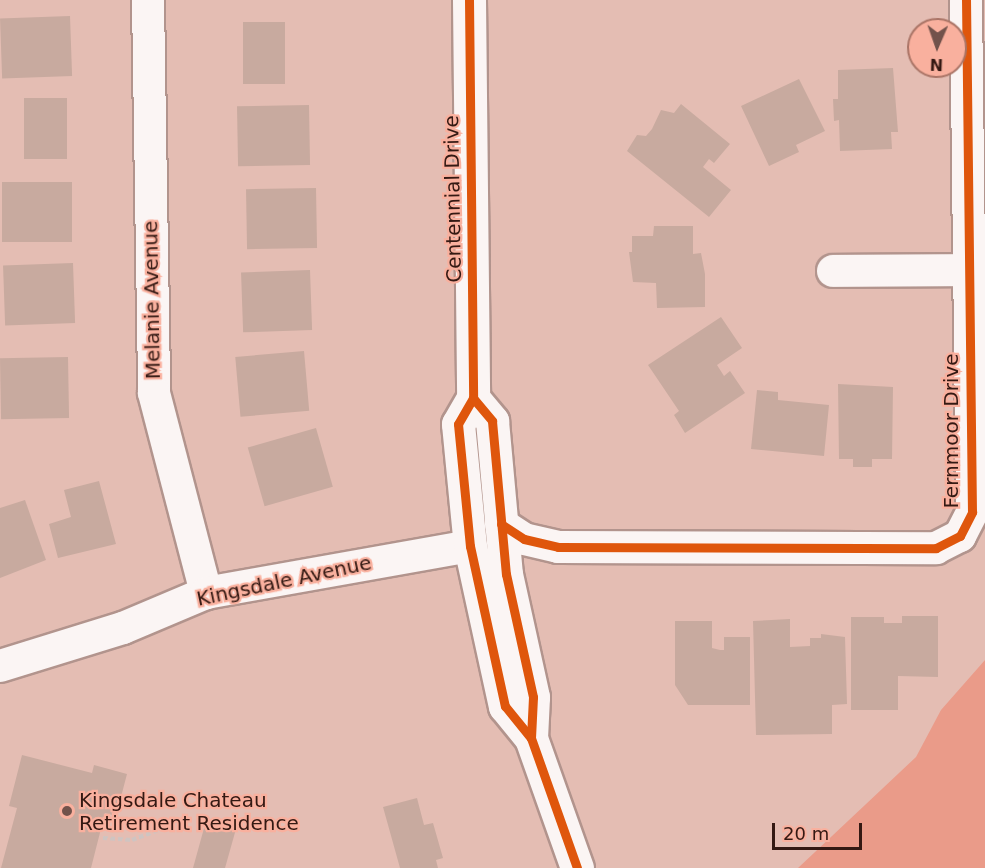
<!DOCTYPE html>
<html>
<head>
<meta charset="utf-8">
<style>
  body { margin:0 }
  #map { position:relative; width:985px; height:868px; overflow:hidden; background:#e4bdb3; font-family:"DejaVu Sans",sans-serif }
  div>[style] { position:absolute }
  [style*='--x'] { left:calc(var(--x)*1px); top:calc(var(--y)*1px); width:calc(var(--w)*1px); rotate:calc(var(--a)*1deg) }
  .green>* { inset:0; background:#ea9b89 }
  .building>* { inset:0; background:#c8aa9f; transform-origin:0 0 }
  .path>* { height:4px; margin-top:-2px; transform-origin:0; background:repeating-linear-gradient(90deg,#cfc4c1 0 4.5px,transparent 0 7.5px) }
  .roads { filter:drop-shadow(2px 0 #b2948d) drop-shadow(-2px 0 #b2948d) drop-shadow(0 2px #b2948d) drop-shadow(0 -2px #b2948d) }
  .minor>* { height:32px; margin:-16px; padding:0 16px; transform-origin:16px; border-radius:16px; background:#fbf5f4 }
  .secondary>* { height:33px; margin:-16.5px; padding:0 16.5px; transform-origin:16.5px; border-radius:16.5px; background:#fbf5f4 }
  .cycleway>* { height:9px; margin:-4.5px; padding:0 4.5px; transform-origin:4.5px; border-radius:4.5px; background:#df560c }
  .dots>* { width:16px; height:16px; translate:-50% -50%; box-sizing:border-box; border:3px solid #f9b09e; border-radius:50% }
  span { translate:-50% -50%; white-space:nowrap; text-align:center; line-height:1.15; -webkit-text-stroke:4.5px #f9b09e; paint-order:stroke }
  .street-label { font-size:20px; color:#341913 }
  .poi-label { font-size:20px; color:#341913 }
  .left { translate:0 -50%; text-align:left }
  .north { position:absolute; left:907px; top:18px; width:60px; height:60px; box-sizing:border-box; background:#f9b09e; border:2px solid #aa7466; border-radius:50%; rotate:182deg; font-size:16px; font-weight:700; line-height:24px; text-align:center; color:#341913 }
  .north::after { content:''; display:block; margin:auto; width:21px; height:27px; background:#72524b; clip-path:polygon(50% 0,100% 100%,50% 72%,0 100%) }
  .scale { position:absolute; left:772px; top:823px; width:90px; height:27px; box-sizing:border-box; border:3px solid #341913; border-top:0; padding-left:8px; font-size:18px; line-height:21px; white-space:nowrap; color:#341913; -webkit-text-stroke:4px #f9b09e; paint-order:stroke }
</style>
</head>
<body>
<div id="map">
  <div class="green">
    <i style="clip-path:polygon(985px 660px,985px 868px,798px 868px,916px 757px,941px 710px)"></i>
  </div>
  <div class="building">
    <i style="left:70px;top:16px;width:60px;height:70px;rotate:88deg"></i>
    <i style="left:243px;top:22px;width:42px;height:62px"></i>
    <i style="clip-path:polygon(893px 68px,898px 132px,891px 132px,892px 149px,840px 151px,839px 120px,834px 121px,833px 99px,838px 99px,838px 70px)"></i>
    <i style="clip-path:polygon(799px 79px,825px 131px,796px 145px,799px 152px,769px 166px,741px 106px)"></i>
    <i style="left:24px;top:98px;width:43px;height:61px"></i>
    <i style="clip-path:polygon(681px 104px,730px 144px,714px 163px,709px 159px,703px 167px,731px 190px,709px 217px,627px 151px,637px 135px,646px 136px,652px 129px,661px 110px,674px 113px)"></i>
    <i style="left:309px;top:105px;width:60px;height:72px;rotate:89deg"></i>
    <i style="left:2px;top:182px;width:70px;height:60px"></i>
    <i style="left:316px;top:188px;width:60px;height:70px;rotate:89deg"></i>
    <i style="clip-path:polygon(654px 226px,693px 226px,693px 254px,701px 253px,705px 274px,705px 307px,657px 308px,656px 283px,633px 282px,629px 252px,632px 252px,632px 236px,653px 236px)"></i>
    <i style="left:73px;top:263px;width:60px;height:70px;rotate:88deg"></i>
    <i style="left:310px;top:270px;width:60px;height:69px;rotate:88deg"></i>
    <i style="clip-path:polygon(721px 317px,742px 348px,717px 365px,724px 376px,730px 371px,745px 393px,685px 433px,674px 415px,679px 411px,648px 365px)"></i>
    <i style="left:304px;top:351px;width:60px;height:69px;rotate:85deg"></i>
    <i style="left:68px;top:357px;width:61px;height:68px;rotate:89deg"></i>
    <i style="clip-path:polygon(838px 384px,893px 387px,892px 459px,872px 459px,872px 467px,853px 467px,853px 459px,839px 459px)"></i>
    <i style="clip-path:polygon(757px 390px,778px 392px,778px 400px,829px 405px,824px 456px,751px 449px)"></i>
    <i style="left:316px;top:428px;width:61px;height:71px;rotate:74deg"></i>
    <i style="clip-path:polygon(99px 481px,116px 544px,58px 558px,49px 524px,71px 517px,64px 490px)"></i>
    <i style="clip-path:polygon(25px 500px,46px 560px,0 578px,0 508px)"></i>
    <i style="clip-path:polygon(902px 616px,938px 616px,938px 677px,898px 676px,898px 710px,851px 710px,851px 617px,884px 617px,884px 623px,902px 623px)"></i>
    <i style="clip-path:polygon(790px 619px,790px 647px,810px 646px,810px 638px,821px 638px,821px 634px,845px 637px,847px 704px,832px 705px,832px 734px,756px 735px,753px 621px)"></i>
    <i style="clip-path:polygon(675px 621px,712px 621px,712px 648px,720px 650px,724px 650px,724px 637px,750px 637px,750px 705px,688px 705px,675px 685px)"></i>
    <i style="clip-path:polygon(22px 755px,92px 773px,94px 765px,127px 774px,116px 816px,105px 813px,91px 868px,1px 868px,17px 808px,9px 806px)"></i>
    <i style="clip-path:polygon(417px 798px,424px 825px,433px 823px,443px 858px,436px 860px,438px 868px,400px 868px,383px 807px)"></i>
    <i style="clip-path:polygon(206px 821px,236px 829px,225px 868px,193px 868px)"></i>
  </div>
  <div class="path">
    <i style="--x:103;--y:838;--w:29;--a:4"></i>
    <i style="--x:132;--y:840;--w:58;--a:-20.3"></i>
  </div>
  <div class="roads">
    <div class="minor">
      <i style="--x:148;--y:0;--w:393;--a:89.1"></i>
      <i style="--x:154;--y:393;--w:207;--a:75.4"></i>
      <i style="--x:833;--y:271;--w:135;--a:-0.4"></i>
      <i style="--x:501;--y:524;--w:27;--a:33"></i>
      <i style="--x:524;--y:539;--w:35;--a:13"></i>
      <i style="--x:558;--y:547;--w:378;--a:0.2"></i>
      <i style="--x:936;--y:548;--w:27;--a:-27"></i>
      <i style="--x:960;--y:536;--w:27;--a:-63"></i>
      <i style="--x:972;--y:512;--w:512;--a:-90.67"></i>
      <i style="--x:0;--y:666;--w:129;--a:-17.2"></i>
      <i style="--x:123;--y:628;--w:90;--a:-22.9"></i>
      <i style="--x:206;--y:593;--w:268;--a:-10.1"></i>
    </div>
    <div class="secondary">
      <i style="--x:469;--y:0;--w:398;--a:89.4"></i>
      <i style="--x:473;--y:398;--w:30;--a:120"></i>
      <i style="--x:458;--y:424;--w:123;--a:84.4"></i>
      <i style="--x:470;--y:546;--w:164;--a:77.7"></i>
      <i style="--x:505;--y:706;--w:41;--a:50.9"></i>
      <i style="--x:531;--y:738;--w:138;--a:70.5"></i>
      <i style="--x:473;--y:398;--w:30;--a:50"></i>
      <i style="--x:492;--y:421;--w:154;--a:84.8"></i>
      <i style="--x:506;--y:574;--w:126;--a:77.6"></i>
      <i style="--x:533;--y:697;--w:41;--a:92.8"></i>
    </div>
  </div>
  <div class="cycleway">
    <i style="--x:469;--y:0;--w:398;--a:89.4"></i>
    <i style="--x:473;--y:398;--w:30;--a:120"></i>
    <i style="--x:458;--y:424;--w:123;--a:84.4"></i>
    <i style="--x:470;--y:546;--w:164;--a:77.7"></i>
    <i style="--x:505;--y:706;--w:41;--a:50.9"></i>
    <i style="--x:531;--y:738;--w:138;--a:70.5"></i>
    <i style="--x:473;--y:398;--w:30;--a:50"></i>
    <i style="--x:492;--y:421;--w:154;--a:84.8"></i>
    <i style="--x:506;--y:574;--w:126;--a:77.6"></i>
    <i style="--x:533;--y:697;--w:41;--a:92.8"></i>
    <i style="--x:501;--y:524;--w:27;--a:33"></i>
    <i style="--x:524;--y:539;--w:35;--a:13"></i>
    <i style="--x:558;--y:547;--w:378;--a:0.2"></i>
    <i style="--x:936;--y:548;--w:27;--a:-27"></i>
    <i style="--x:960;--y:536;--w:27;--a:-63"></i>
    <i style="--x:972;--y:512;--w:512;--a:-90.67"></i>
  </div>
  <div class="dots">
    <i style="left:67px;top:811px;background:#72524b"></i>
  </div>
  <div class="street-label">
    <span style="left:453px;top:199px;rotate:-91deg">Centennial Drive</span>
    <span style="left:152px;top:300px;rotate:-91deg">Melanie Avenue</span>
    <span style="left:951px;top:431px;rotate:-90deg">Fernmoor Drive</span>
    <span style="left:284px;top:581px;rotate:-12deg">Kingsdale Avenue</span>
  </div>
  <div class="poi-label">
    <span class="left" style="left:79px;top:812px">Kingsdale Chateau<br>Retirement Residence</span>
  </div>
  <div class="north">N</div>
  <div class="scale">20 m</div>
</div>
</body>
</html>
